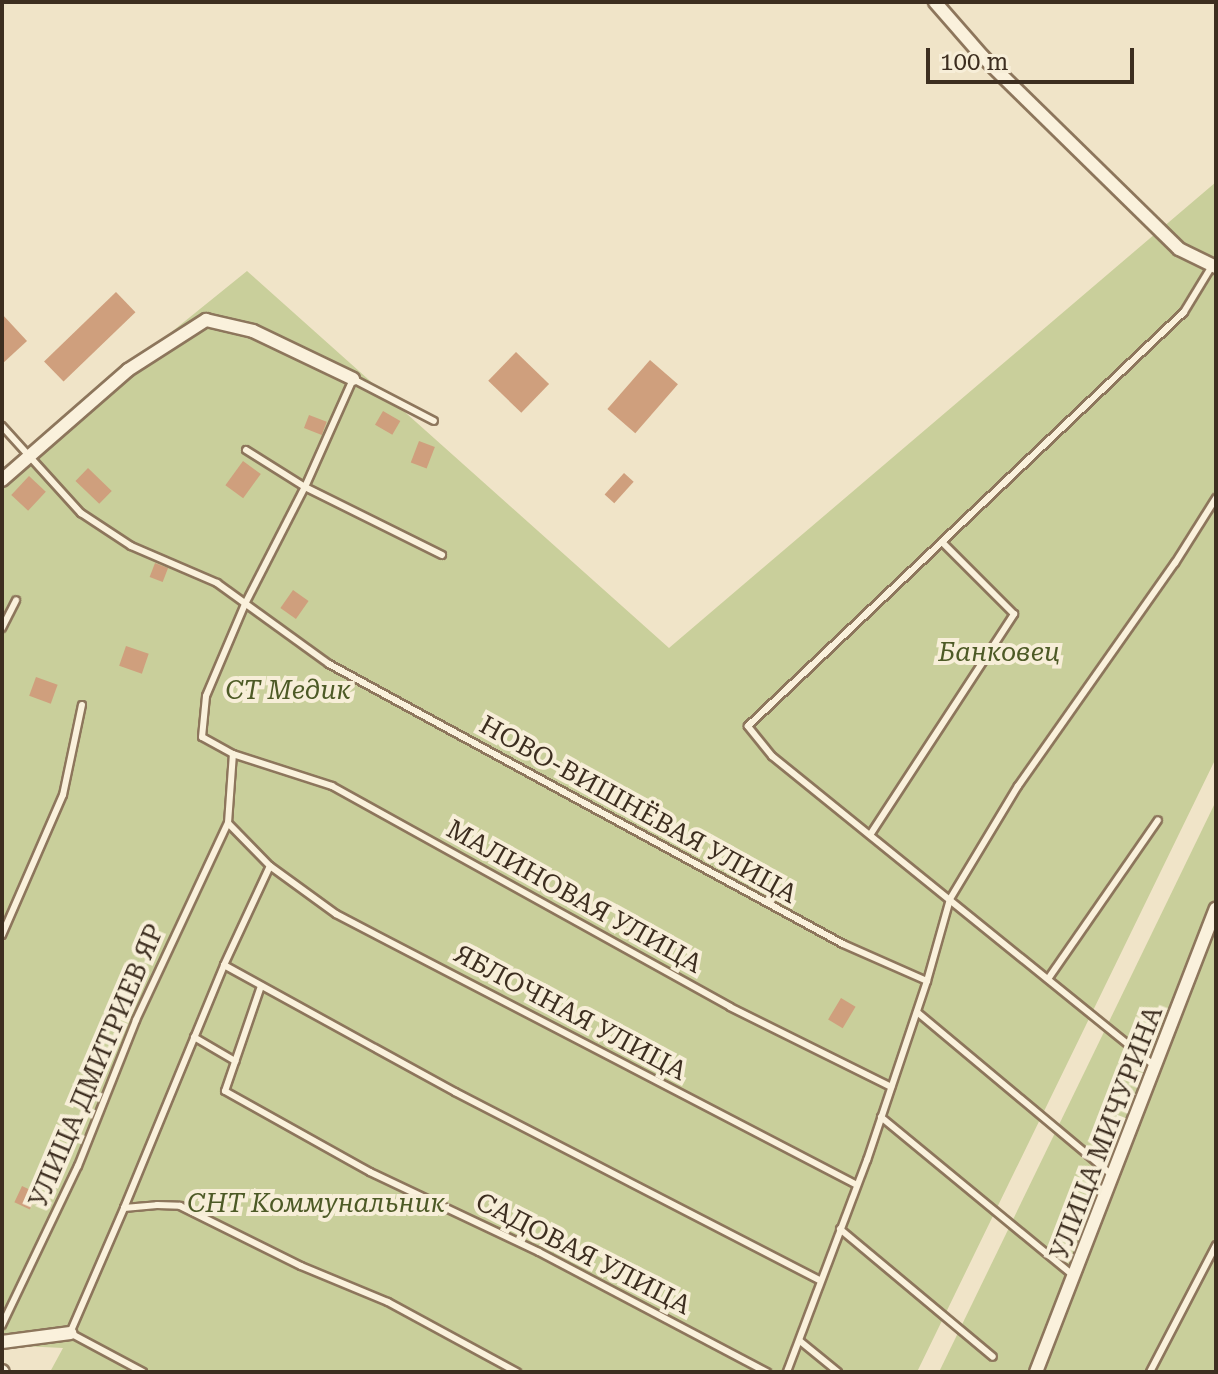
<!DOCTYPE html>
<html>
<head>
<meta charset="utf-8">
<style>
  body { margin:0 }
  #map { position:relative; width:1218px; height:1374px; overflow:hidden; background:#f0e4c8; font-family:"Roboto Serif",serif }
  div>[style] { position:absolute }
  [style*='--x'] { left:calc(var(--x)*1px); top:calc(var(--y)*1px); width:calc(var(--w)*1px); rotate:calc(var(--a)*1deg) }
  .green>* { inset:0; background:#c9cf9b }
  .building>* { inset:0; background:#cf9f7d; transform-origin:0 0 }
  .roads { filter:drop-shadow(2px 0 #8d765c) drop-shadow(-2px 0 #8d765c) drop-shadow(0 2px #8d765c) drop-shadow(0 -2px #8d765c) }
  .lane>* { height:6px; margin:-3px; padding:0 3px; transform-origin:3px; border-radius:3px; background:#faf1dc }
  .street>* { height:12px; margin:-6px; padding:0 6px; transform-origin:6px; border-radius:6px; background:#faf1dc }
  span { translate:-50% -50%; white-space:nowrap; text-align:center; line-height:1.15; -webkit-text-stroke:8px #f7eed8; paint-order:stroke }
  .park-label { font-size:26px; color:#4d5a26; font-style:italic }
  .street-label { font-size:26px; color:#3d2e20 }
  .frame { position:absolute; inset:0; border:4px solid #3d2e20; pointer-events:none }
  .scale { position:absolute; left:926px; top:48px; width:208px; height:36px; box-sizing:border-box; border:4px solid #3d2e20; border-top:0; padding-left:10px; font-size:24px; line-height:28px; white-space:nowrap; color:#3d2e20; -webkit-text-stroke:6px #f7eed8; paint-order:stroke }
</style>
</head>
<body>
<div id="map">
  <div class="green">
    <i style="clip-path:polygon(1216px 182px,1216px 758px,917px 1372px,148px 1372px,116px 1356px,143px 1372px,50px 1372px,63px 1348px,2px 1345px,2px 469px,247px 271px,669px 648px)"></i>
    <i style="clip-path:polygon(1216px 801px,1216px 1372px,939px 1372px)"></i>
  </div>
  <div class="building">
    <i style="left:116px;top:292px;width:28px;height:100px;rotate:46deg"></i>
    <i style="clip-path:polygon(2px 314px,27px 341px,2px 364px)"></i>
    <i style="left:516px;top:352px;width:46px;height:40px;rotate:44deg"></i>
    <i style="left:650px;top:360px;width:37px;height:65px;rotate:41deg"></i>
    <i style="left:383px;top:411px;width:20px;height:16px;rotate:30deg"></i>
    <i style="left:309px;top:415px;width:19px;height:14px;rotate:21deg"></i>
    <i style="left:419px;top:441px;width:17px;height:23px;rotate:21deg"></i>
    <i style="left:243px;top:461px;width:22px;height:30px;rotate:36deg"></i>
    <i style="left:88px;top:468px;width:33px;height:18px;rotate:44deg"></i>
    <i style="left:624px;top:473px;width:13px;height:29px;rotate:42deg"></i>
    <i style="left:29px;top:476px;width:23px;height:26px;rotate:43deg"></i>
    <i style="left:155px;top:563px;width:14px;height:15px;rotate:21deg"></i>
    <i style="left:293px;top:590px;width:19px;height:22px;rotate:35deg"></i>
    <i style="left:126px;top:646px;width:24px;height:21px;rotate:19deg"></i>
    <i style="left:36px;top:677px;width:23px;height:20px;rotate:20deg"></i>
    <i style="left:841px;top:998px;width:17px;height:25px;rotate:31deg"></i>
    <i style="left:22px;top:1186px;width:17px;height:18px;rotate:25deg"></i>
  </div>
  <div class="roads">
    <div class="lane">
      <i style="--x:2;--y:426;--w:118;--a:47.8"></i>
      <i style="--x:81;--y:513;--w:60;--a:33.4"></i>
      <i style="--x:131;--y:546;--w:94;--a:23.3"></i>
      <i style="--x:217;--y:583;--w:138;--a:35.9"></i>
      <i style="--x:329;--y:664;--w:585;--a:28.58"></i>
      <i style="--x:843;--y:944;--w:92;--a:23.8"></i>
      <i style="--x:927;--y:981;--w:189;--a:108.5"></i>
      <i style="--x:867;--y:1160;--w:227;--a:110.7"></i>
      <i style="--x:246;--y:450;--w:70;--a:32.1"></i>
      <i style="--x:305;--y:487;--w:153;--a:26.4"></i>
      <i style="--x:2;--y:628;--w:31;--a:-63"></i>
      <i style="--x:233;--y:754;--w:104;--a:17.9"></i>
      <i style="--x:332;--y:786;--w:455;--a:29"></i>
      <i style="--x:730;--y:1007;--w:180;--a:26.4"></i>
      <i style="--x:870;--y:835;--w:264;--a:-56.9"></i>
      <i style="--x:1014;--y:614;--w:102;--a:-135"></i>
      <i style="--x:270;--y:866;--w:82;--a:36"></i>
      <i style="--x:336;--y:914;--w:587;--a:27.48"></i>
      <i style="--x:2;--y:935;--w:153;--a:-66.5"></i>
      <i style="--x:63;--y:795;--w:92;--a:-78.1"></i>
      <i style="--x:224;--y:965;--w:264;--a:28.8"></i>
      <i style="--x:455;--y:1092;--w:411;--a:27.3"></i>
      <i style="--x:1048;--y:979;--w:193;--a:-55.3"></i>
      <i style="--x:927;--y:981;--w:85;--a:-74.3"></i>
      <i style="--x:950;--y:899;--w:132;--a:-59"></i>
      <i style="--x:1018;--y:786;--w:273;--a:-54.9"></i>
      <i style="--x:1175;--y:563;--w:77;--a:-57.8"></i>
      <i style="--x:261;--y:986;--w:111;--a:108.9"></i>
      <i style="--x:225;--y:1091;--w:166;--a:29.2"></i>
      <i style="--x:370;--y:1172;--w:187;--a:25.3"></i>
      <i style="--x:539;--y:1252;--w:258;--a:27.8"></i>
      <i style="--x:917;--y:1012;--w:256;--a:39.9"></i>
      <i style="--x:194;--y:1037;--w:48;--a:30.3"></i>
      <i style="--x:1156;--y:1067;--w:494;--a:-141"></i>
      <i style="--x:772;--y:756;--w:38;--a:-129"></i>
      <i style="--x:748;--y:726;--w:601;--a:-43.52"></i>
      <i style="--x:1184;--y:312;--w:54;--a:-58.7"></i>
      <i style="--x:881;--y:1117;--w:250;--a:39.5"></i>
      <i style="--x:124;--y:1208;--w:263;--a:-67.6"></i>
      <i style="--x:224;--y:965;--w:109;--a:-65.1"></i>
      <i style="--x:270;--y:866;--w:60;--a:-134.3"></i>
      <i style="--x:228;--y:823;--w:69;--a:-85.9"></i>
      <i style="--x:233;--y:754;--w:35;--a:-151"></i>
      <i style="--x:202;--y:737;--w:41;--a:-84.4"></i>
      <i style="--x:206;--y:696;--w:100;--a:-67"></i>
      <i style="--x:245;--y:604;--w:131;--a:-62.9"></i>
      <i style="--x:305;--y:487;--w:118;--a:-66"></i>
      <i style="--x:353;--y:379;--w:91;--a:27.4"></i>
      <i style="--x:840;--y:1229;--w:199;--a:39.9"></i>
      <i style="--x:2;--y:1325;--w:176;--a:-64.5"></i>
      <i style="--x:78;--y:1166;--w:157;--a:-68.3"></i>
      <i style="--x:136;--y:1020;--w:217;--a:-65"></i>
      <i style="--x:800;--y:1341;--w:49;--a:39.2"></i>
      <i style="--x:143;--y:1372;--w:83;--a:-151.9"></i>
      <i style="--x:70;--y:1333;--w:136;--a:-66.6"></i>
      <i style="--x:124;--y:1208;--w:33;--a:-5"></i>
      <i style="--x:157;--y:1205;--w:23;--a:2"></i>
      <i style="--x:180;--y:1206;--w:135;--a:26.4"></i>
      <i style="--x:301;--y:1266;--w:94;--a:22.5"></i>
      <i style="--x:388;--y:1302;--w:147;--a:28.5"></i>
      <i style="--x:1150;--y:1372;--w:143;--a:-62.5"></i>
    </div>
    <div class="street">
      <i style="--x:935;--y:2;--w:73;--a:48.9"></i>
      <i style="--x:983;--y:57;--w:274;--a:44.4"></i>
      <i style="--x:1179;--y:249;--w:41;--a:25.9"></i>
      <i style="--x:2;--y:480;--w:167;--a:-41.1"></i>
      <i style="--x:128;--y:370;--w:93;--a:-32.7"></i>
      <i style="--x:206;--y:320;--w:48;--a:13.2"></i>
      <i style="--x:253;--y:331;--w:111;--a:25.6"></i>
      <i style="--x:2;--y:1342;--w:69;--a:-7.5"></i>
      <i style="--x:2;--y:1371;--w:1;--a:45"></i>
      <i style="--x:1036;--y:1372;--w:497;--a:-68.8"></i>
    </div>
  </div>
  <div class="park-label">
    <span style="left:999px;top:653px">Банковец</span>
    <span style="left:288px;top:691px">СТ Медик</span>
    <span style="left:316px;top:1204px">СНТ Коммунальник</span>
  </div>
  <div class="street-label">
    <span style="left:638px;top:810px;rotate:29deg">НОВО-ВИШНЁВАЯ УЛИЦА</span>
    <span style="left:574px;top:897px;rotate:29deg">МАЛИНОВАЯ УЛИЦА</span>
    <span style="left:570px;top:1013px;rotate:28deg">ЯБЛОЧНАЯ УЛИЦА</span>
    <span style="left:97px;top:1066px;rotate:-67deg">УЛИЦА ДМИТРИЕВ ЯР</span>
    <span style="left:1107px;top:1133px;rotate:-69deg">УЛИЦА МИЧУРИНА</span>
    <span style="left:583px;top:1254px;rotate:27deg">САДОВАЯ УЛИЦА</span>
  </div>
  <div class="frame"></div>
  <div class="scale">100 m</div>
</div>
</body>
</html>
